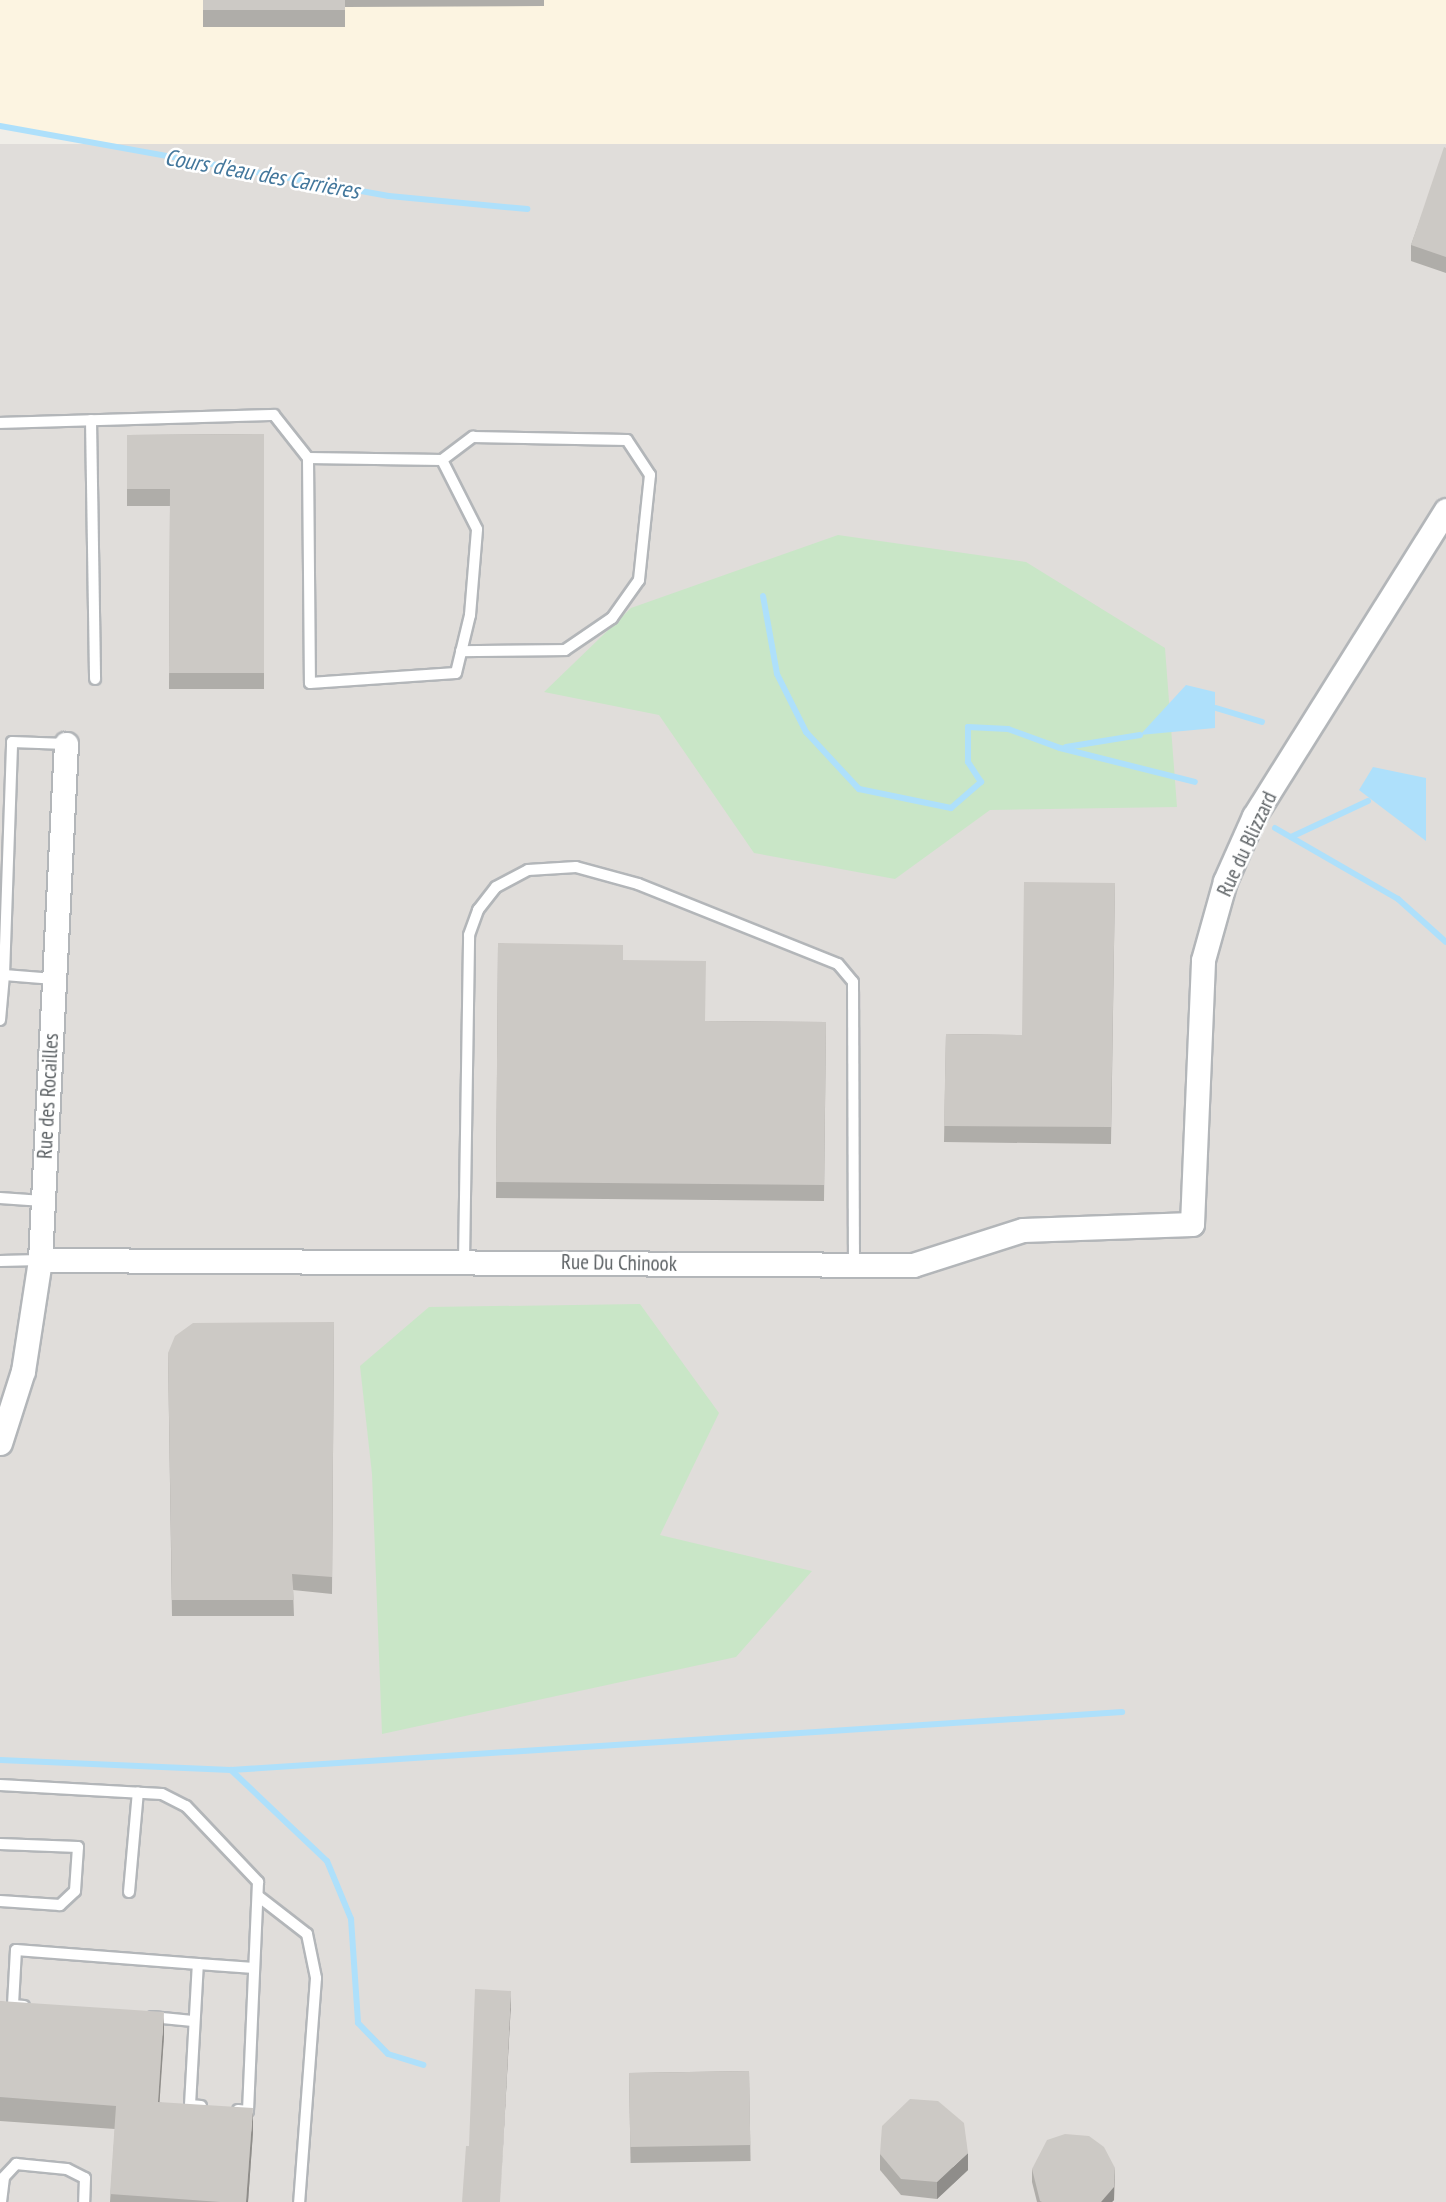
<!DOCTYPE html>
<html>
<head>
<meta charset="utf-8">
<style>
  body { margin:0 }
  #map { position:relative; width:1446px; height:2202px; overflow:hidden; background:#f0eee8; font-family:"PT Sans Narrow",sans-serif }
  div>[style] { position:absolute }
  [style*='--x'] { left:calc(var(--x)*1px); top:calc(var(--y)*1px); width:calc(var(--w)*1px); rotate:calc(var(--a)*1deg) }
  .commercial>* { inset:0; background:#fcf4e1 }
  .industrial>* { inset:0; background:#e0ddda; transform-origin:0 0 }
  .green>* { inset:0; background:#c9e6c7 }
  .water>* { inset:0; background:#aee0fb }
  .stream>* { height:6px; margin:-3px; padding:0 3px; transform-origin:3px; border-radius:3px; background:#aee0fb }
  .roads { filter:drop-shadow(2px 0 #b3b6b9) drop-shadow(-2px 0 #b3b6b9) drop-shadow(0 2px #b3b6b9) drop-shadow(0 -2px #b3b6b9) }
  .service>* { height:10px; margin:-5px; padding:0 5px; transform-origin:5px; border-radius:5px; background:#fff }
  .minor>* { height:23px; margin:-11.5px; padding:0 11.5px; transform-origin:11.5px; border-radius:11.5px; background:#fff }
  .wall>* { inset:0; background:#afada9; transform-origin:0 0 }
  .shaded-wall>* { inset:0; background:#8f8d8a }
  .building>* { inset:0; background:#ccc9c5; transform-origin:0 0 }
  span { translate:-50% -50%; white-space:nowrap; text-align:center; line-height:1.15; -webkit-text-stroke:5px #fff; paint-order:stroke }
  .street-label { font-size:21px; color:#5f6467 }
  .water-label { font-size:23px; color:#43779c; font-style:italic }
</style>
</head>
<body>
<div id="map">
  <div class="commercial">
    <i style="clip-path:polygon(0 0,1446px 0,1446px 145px,945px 210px,943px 163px,389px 196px,0 126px)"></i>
  </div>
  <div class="industrial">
    <i style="left:1446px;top:144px;width:2058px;height:1459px;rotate:90deg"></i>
  </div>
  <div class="green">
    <i style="clip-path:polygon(838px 535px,1026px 562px,1165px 648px,1177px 807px,990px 810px,895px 879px,754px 853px,659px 715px,544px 692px,631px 608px)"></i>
    <i style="clip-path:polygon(640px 1304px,719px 1413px,660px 1535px,812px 1571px,736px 1657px,382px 1734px,372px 1474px,360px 1366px,429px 1307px)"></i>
  </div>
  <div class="water">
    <i style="clip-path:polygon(1186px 685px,1215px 692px,1215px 728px,1140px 735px)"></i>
    <i style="clip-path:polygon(1373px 767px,1426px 778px,1426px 841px,1359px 790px)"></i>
  </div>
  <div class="stream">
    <i style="--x:0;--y:126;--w:395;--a:10.2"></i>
    <i style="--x:389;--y:196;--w:139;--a:5.4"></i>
    <i style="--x:763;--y:596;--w:79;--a:79.8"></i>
    <i style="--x:777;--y:674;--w:65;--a:63.4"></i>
    <i style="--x:806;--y:732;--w:78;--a:47.1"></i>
    <i style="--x:859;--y:789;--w:94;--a:11.7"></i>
    <i style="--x:951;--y:808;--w:40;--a:-41"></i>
    <i style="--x:981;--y:782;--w:24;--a:-123"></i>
    <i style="--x:968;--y:762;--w:35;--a:-90"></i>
    <i style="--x:968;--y:727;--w:40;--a:2.9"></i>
    <i style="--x:1008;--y:729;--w:55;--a:20.1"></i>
    <i style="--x:1060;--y:748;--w:139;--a:14.1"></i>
    <i style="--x:1216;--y:708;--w:48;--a:16.9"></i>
    <i style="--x:1066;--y:747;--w:75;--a:-9.2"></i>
    <i style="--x:1275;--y:828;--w:142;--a:30"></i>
    <i style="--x:1398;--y:899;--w:64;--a:41.9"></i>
    <i style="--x:1291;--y:837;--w:85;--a:-25.1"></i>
    <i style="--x:0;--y:1760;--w:231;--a:2.5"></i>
    <i style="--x:231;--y:1770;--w:893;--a:-3.72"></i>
    <i style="--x:231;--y:1770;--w:132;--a:43.5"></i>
    <i style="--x:327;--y:1861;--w:63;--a:67.5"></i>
    <i style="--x:351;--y:1919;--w:104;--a:86.1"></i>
    <i style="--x:358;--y:2023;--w:43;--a:45.9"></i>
    <i style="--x:388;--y:2054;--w:37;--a:17"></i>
  </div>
  <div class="roads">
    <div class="service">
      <i style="--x:91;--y:420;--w:259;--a:89.1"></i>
      <i style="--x:0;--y:423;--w:274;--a:-1.7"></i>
      <i style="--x:274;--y:415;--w:55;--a:51.7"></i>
      <i style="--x:308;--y:458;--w:225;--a:89.5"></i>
      <i style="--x:310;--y:683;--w:146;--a:-3.9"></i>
      <i style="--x:456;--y:673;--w:60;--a:-76.4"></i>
      <i style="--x:470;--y:615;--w:86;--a:-85.3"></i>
      <i style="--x:477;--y:529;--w:77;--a:-116.9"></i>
      <i style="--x:442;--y:460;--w:134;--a:-179.1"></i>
      <i style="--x:442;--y:460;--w:39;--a:-37"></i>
      <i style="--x:473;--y:437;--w:154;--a:1.1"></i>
      <i style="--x:627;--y:440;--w:42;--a:56.7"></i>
      <i style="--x:650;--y:475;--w:106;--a:96"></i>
      <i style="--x:639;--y:580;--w:47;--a:125.4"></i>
      <i style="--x:612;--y:618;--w:57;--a:145.8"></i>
      <i style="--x:565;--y:650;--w:104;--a:179.4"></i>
      <i style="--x:54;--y:979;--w:50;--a:-175.4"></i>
      <i style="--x:4;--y:975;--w:233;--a:-88"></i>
      <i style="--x:12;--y:742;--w:54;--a:2.1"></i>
      <i style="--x:0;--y:1020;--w:45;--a:-84.9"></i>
      <i style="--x:0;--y:1198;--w:43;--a:4"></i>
      <i style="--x:0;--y:1261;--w:40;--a:-1.4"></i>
      <i style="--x:464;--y:1261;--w:326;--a:-89.1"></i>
      <i style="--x:469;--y:935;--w:27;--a:-70"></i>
      <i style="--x:478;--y:910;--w:29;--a:-52"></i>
      <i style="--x:496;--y:887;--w:36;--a:-28"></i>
      <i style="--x:528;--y:870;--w:48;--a:-3.6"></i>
      <i style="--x:576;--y:867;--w:64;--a:15.3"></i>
      <i style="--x:638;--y:884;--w:215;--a:21.8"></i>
      <i style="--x:838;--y:964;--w:23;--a:50"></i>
      <i style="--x:853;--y:982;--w:283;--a:89.8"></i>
      <i style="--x:0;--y:1785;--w:162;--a:3.2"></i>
      <i style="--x:162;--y:1794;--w:27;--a:27"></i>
      <i style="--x:186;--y:1806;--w:105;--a:46.5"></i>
      <i style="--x:258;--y:1882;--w:229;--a:92.5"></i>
      <i style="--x:248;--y:2111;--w:10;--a:-174"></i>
      <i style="--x:0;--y:1844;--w:78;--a:2.2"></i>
      <i style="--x:78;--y:1847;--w:44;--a:93.9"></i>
      <i style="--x:75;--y:1891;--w:21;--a:137"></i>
      <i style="--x:60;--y:1905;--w:60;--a:-176.2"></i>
      <i style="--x:129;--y:1892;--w:100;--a:-84.9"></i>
      <i style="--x:258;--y:1896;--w:62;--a:37.8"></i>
      <i style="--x:307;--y:1934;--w:45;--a:78.4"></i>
      <i style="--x:316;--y:1978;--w:225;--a:94.3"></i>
      <i style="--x:24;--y:2006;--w:11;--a:-175"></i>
      <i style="--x:13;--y:2005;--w:55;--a:-86.9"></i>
      <i style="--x:16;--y:1950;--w:183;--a:4.4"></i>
      <i style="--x:152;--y:2017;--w:41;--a:5.6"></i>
      <i style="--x:201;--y:2106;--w:11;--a:-175"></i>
      <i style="--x:190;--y:2105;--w:141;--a:-86.8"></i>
      <i style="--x:198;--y:1964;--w:56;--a:4.1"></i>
      <i style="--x:1;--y:2202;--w:25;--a:-83"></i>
      <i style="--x:4;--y:2177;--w:18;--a:-47"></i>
      <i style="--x:16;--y:2164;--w:51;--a:5.6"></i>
      <i style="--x:67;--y:2169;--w:20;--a:27"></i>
      <i style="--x:85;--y:2178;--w:24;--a:92"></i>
    </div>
    <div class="minor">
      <i style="--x:40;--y:1260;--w:873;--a:0.33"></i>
      <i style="--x:913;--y:1265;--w:115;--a:-17.7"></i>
      <i style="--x:1023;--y:1230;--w:169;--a:-2"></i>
      <i style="--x:1192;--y:1224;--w:264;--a:-87.6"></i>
      <i style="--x:1203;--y:960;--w:82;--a:-74.4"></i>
      <i style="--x:1225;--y:881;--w:71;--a:-66"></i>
      <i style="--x:1254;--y:816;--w:361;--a:-57.9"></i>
      <i style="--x:0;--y:1443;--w:76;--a:-72.3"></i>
      <i style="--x:23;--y:1371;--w:112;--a:-81.3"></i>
      <i style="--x:40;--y:1260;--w:517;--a:-87.12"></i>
    </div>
  </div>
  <div class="wall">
    <i style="clip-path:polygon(203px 0,544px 0,544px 6px,345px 7px,345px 27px,203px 27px)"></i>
    <i style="clip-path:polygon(1446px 148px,1446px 273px,1411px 261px,1411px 245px)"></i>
    <i style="clip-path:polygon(264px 434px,264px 689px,169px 689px,170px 506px,127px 506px,127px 435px)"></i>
    <i style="clip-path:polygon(1115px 883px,1111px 1144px,944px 1142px,946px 1034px,1022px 1035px)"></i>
    <i style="clip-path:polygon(498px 943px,623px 960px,705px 1021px,826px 1022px,824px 1201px,496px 1198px)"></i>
    <i style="clip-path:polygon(334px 1322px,332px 1594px,293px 1590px,294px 1616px,172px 1616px,168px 1353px)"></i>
    <i style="clip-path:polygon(0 2001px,164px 2036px,159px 2102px,253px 2132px,248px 2202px,110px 2202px,115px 2129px,0 2121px)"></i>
    <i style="left:749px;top:2071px;width:90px;height:120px;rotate:89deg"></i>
    <i style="clip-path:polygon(880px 2154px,968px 2170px,937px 2199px,901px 2195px,880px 2170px)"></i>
    <i style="clip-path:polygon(1032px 2169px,1114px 2200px,1112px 2202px,1037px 2202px,1032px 2182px)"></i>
  </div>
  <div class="shaded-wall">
    <i style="clip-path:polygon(511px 1991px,511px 2003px,500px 2202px)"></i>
    <i style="clip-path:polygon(164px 2012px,164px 2036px,158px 2125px,158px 2102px)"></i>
    <i style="clip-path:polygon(253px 2108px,253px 2132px,248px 2202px,246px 2202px)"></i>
    <i style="clip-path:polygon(968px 2153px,968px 2170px,937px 2199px,937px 2182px)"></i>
    <i style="clip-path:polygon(1115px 2168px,1114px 2200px,1112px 2202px,1101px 2202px)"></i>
  </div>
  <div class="building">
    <i style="left:203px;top:0;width:142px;height:10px"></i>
    <i style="clip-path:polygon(1444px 147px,1446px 148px,1446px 257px,1411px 245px)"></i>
    <i style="clip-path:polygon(264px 434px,264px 673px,169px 673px,170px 489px,127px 489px,127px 435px)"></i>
    <i style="clip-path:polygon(1024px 882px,1115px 883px,1111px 1127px,944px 1126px,946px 1034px,1022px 1035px)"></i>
    <i style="clip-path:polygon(498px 943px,623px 945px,623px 960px,706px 961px,705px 1021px,826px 1022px,824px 1185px,496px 1182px)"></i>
    <i style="clip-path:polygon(334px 1322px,332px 1577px,292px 1574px,294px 1600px,172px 1600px,168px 1353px,175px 1336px,193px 1323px)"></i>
    <i style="clip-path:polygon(475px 1989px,511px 1991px,500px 2202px,462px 2202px,466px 2146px,469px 2146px)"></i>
    <i style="clip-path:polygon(0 2001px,164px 2012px,158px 2102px,253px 2108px,246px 2202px,220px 2202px,110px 2194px,116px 2106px,0 2097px)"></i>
    <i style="left:749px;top:2071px;width:74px;height:120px;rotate:89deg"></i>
    <i style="clip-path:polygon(910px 2099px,938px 2101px,964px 2123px,968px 2153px,937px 2182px,901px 2179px,880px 2154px,882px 2126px)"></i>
    <i style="clip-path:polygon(1065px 2134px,1089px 2136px,1104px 2147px,1115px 2168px,1114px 2187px,1101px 2202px,1042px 2202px,1040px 2201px,1032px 2169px,1047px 2140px)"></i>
  </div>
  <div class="street-label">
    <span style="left:1247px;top:844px;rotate:-65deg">Rue du Blizzard</span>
    <span style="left:48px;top:1096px;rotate:-87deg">Rue des Rocailles</span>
    <span style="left:619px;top:1263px;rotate:1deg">Rue Du Chinook</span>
  </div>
  <div class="water-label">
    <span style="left:262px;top:174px;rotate:10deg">Cours d'eau des Carrières</span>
  </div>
</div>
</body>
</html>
